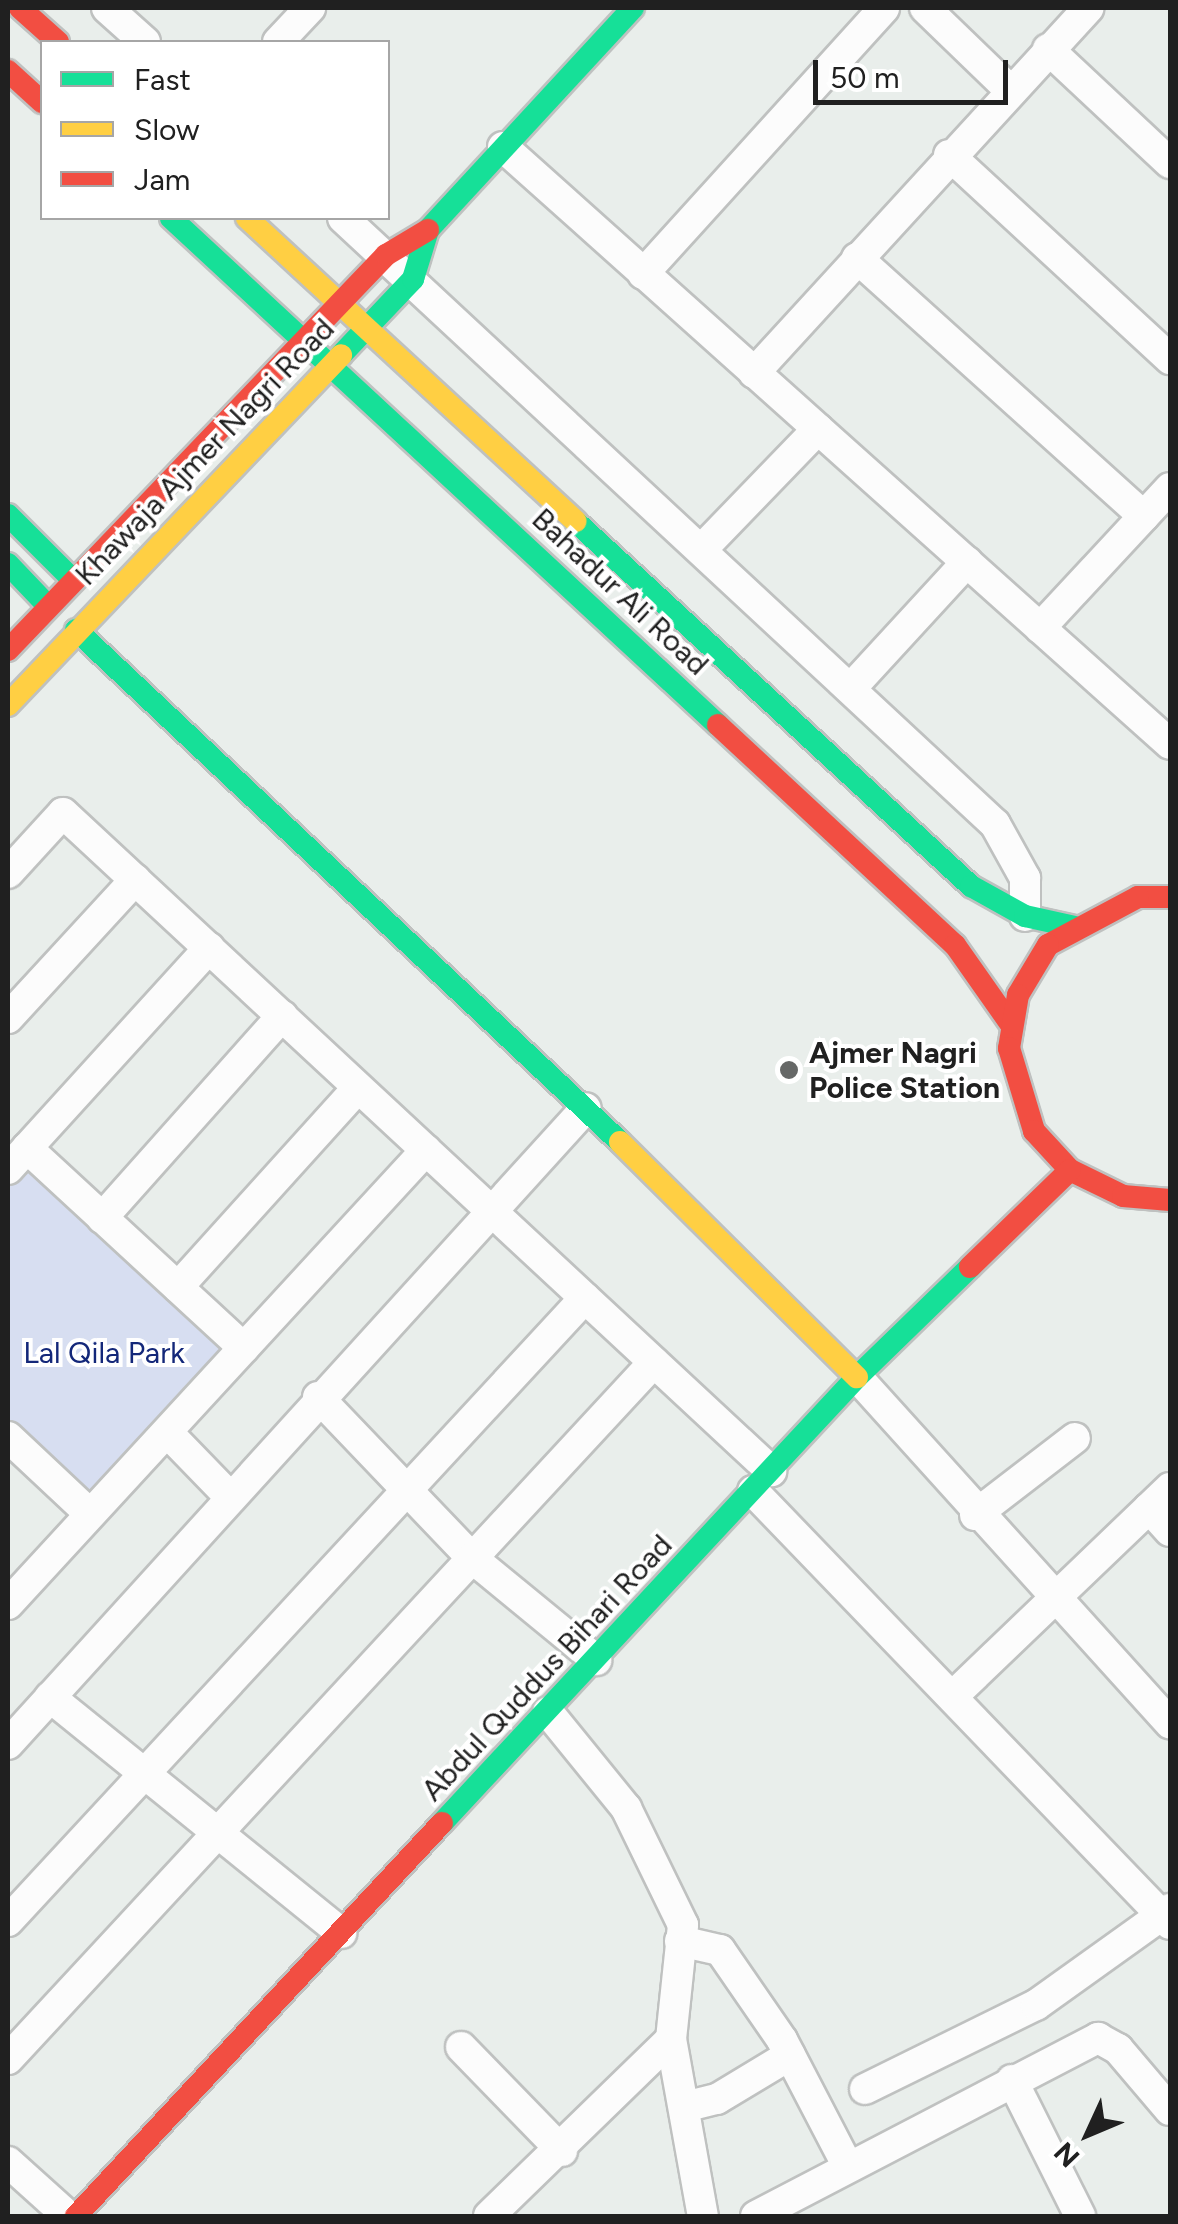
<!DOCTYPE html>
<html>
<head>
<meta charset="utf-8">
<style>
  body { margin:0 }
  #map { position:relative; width:1178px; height:2224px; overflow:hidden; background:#e9eeeb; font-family:Figtree,sans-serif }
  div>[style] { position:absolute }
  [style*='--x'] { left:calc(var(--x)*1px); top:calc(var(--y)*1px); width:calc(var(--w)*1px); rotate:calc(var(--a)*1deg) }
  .park>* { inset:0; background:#d7def1 }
  .roads { filter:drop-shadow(2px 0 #bfc1c0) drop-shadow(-2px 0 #bfc1c0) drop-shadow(0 2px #bfc1c0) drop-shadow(0 -2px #bfc1c0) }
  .street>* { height:30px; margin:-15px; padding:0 15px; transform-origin:15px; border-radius:15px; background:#fcfcfc }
  .fast>* { height:22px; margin:-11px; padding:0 11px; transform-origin:11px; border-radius:11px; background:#16e098 }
  .slow>* { height:22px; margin:-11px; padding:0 11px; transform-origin:11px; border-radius:11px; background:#ffcf43 }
  .jam>* { height:22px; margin:-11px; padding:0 11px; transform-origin:11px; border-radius:11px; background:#f24e42 }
  .dots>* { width:28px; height:28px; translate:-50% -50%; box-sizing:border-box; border:5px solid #fff; border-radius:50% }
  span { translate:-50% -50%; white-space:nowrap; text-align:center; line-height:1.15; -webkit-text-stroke:8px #fff; paint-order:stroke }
  .street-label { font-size:30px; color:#202020 }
  .poi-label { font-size:30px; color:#202020; font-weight:700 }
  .left { translate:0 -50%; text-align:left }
  .park-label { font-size:30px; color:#132779 }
  .frame { position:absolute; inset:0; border:10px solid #202020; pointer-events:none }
  .legend { position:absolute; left:40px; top:40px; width:350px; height:180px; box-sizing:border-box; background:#fff; border:2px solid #a6a6a6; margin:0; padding:12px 18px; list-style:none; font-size:30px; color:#202020 }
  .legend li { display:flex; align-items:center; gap:20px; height:50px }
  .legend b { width:50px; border:2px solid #a6a6a6 }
  .north { position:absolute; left:1038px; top:2084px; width:100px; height:100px; -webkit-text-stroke:8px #fff; paint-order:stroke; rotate:226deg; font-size:28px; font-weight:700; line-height:40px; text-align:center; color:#202020 }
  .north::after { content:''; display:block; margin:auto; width:35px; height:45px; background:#202020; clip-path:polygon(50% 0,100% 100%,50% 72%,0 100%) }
  .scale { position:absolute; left:813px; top:60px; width:195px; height:45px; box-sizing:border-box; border:5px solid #202020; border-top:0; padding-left:12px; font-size:30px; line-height:35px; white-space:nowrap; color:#202020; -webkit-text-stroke:8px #fff; paint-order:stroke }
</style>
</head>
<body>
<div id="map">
  <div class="park">
    <i style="clip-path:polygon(27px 1148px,244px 1348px,90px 1514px,8px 1437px,8px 1169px)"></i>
  </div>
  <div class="roads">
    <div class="street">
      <i style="--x:107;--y:8;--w:51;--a:41.8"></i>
      <i style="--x:925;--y:8;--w:120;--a:44"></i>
      <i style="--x:278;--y:42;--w:47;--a:-46.7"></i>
      <i style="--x:1048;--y:49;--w:167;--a:43.1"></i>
      <i style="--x:503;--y:147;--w:895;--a:41.83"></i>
      <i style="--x:949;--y:155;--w:301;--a:42.7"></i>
      <i style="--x:343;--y:218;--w:890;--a:42.91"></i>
      <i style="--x:995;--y:824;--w:62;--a:60.9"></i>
      <i style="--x:1025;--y:878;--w:38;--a:90"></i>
      <i style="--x:857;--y:258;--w:386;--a:42"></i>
      <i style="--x:643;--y:274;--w:359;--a:-47.8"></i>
      <i style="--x:754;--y:373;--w:495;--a:-47.5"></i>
      <i style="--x:704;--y:547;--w:164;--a:-46"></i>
      <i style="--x:1040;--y:628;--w:191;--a:-47.1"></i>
      <i style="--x:852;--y:687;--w:170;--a:-47.4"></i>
      <i style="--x:8;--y:873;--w:81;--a:-47.5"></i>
      <i style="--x:63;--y:813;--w:967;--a:42.9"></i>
      <i style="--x:8;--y:1018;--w:188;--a:-47.4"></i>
      <i style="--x:27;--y:1148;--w:295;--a:42.7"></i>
      <i style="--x:8;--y:1169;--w:299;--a:-47.7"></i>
      <i style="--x:102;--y:1218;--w:271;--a:-48.3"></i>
      <i style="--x:178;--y:1287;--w:268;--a:-47.9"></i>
      <i style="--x:857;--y:1377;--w:467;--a:47.9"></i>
      <i style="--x:318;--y:1397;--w:223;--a:46.3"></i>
      <i style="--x:472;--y:1558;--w:161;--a:39.4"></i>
      <i style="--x:167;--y:1432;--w:86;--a:45.9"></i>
      <i style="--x:8;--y:1437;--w:112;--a:43.2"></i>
      <i style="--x:753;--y:1491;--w:601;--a:46.08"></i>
      <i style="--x:1149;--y:1508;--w:31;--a:48"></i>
      <i style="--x:975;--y:1515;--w:126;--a:-37.6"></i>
      <i style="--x:8;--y:1604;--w:617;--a:-47.36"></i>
      <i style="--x:954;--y:1695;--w:299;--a:-43.8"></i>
      <i style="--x:50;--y:1697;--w:375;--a:39"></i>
      <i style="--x:548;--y:1712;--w:124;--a:50.9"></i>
      <i style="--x:626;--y:1808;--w:130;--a:64"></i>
      <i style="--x:683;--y:1925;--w:115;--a:96"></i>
      <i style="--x:671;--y:2039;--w:180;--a:79.8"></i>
      <i style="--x:8;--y:1744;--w:859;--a:-47.74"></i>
      <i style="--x:8;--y:1921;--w:849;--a:-47.2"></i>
      <i style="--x:680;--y:1941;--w:41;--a:12.7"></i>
      <i style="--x:720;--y:1950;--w:109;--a:55.4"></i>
      <i style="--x:782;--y:2040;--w:143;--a:62.5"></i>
      <i style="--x:461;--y:2047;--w:145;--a:45.8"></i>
      <i style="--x:8;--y:2059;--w:950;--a:-47.17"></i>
      <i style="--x:1012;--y:2080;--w:152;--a:63.4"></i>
      <i style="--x:865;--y:2089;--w:191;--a:-26.2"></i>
      <i style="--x:1036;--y:2005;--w:165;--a:-35.6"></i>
      <i style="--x:688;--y:2106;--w:30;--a:-14"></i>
      <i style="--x:717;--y:2099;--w:85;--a:-31.1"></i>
      <i style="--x:8;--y:2162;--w:81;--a:42"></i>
      <i style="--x:489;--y:2216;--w:254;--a:-44.2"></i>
      <i style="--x:756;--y:2216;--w:386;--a:-27.5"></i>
      <i style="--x:1098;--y:2038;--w:23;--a:29"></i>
      <i style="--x:1118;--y:2049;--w:80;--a:49.6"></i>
    </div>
    <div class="fast">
      <i style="--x:171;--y:218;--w:746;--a:42.83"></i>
      <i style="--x:341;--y:355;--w:105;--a:-46.5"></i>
      <i style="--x:413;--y:279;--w:51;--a:-73"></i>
      <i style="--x:428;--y:230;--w:302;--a:-47.3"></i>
      <i style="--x:8;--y:515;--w:92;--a:45"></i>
      <i style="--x:575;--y:521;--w:539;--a:42.67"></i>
      <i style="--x:971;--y:886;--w:62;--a:29.1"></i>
      <i style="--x:1025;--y:916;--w:51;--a:12.4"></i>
      <i style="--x:8;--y:564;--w:58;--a:46.4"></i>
      <i style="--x:76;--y:630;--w:747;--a:43.26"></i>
      <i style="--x:442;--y:1823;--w:609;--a:-47.06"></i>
      <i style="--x:857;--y:1377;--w:158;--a:-44.2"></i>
    </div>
    <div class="slow">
      <i style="--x:247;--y:218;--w:447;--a:42.7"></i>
      <i style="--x:8;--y:705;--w:483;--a:-46.4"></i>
      <i style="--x:620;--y:1142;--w:334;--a:44.8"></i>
    </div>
    <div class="jam">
      <i style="--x:20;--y:8;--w:51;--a:41.8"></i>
      <i style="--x:8;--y:71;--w:46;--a:42.4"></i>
      <i style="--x:8;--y:650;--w:547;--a:-46.26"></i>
      <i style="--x:386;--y:255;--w:49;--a:-30.8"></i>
      <i style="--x:718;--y:725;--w:323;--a:42.9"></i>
      <i style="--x:955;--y:945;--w:99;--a:54.9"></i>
      <i style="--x:1170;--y:897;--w:32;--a:180"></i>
      <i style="--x:1138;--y:897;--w:102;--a:151.9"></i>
      <i style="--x:1048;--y:945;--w:58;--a:121"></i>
      <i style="--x:1018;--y:995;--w:54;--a:99.6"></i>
      <i style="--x:1009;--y:1048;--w:87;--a:73.2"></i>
      <i style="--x:1034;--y:1131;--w:53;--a:47.3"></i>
      <i style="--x:1070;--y:1170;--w:59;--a:26.1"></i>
      <i style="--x:1123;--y:1196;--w:47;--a:4.9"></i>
      <i style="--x:970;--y:1267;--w:139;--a:-44.1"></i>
      <i style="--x:76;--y:2216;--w:537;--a:-47.04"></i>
    </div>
  </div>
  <div class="dots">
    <i style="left:789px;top:1070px;background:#666867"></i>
  </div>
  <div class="street-label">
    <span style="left:205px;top:452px;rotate:-46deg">Khawaja Ajmer Nagri Road</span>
    <span style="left:620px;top:592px;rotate:43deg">Bahadur Ali Road</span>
    <span style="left:547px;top:1668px;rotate:-47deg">Abdul Quddus Bihari Road</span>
  </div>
  <div class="poi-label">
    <span class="left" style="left:809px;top:1070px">Ajmer Nagri<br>Police Station</span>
  </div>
  <div class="park-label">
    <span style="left:104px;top:1353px">Lal Qila Park</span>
  </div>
  <div class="frame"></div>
  <ul class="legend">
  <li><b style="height:12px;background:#16e098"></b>Fast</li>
  <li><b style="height:12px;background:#ffcf43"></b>Slow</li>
  <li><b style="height:12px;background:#f24e42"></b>Jam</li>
  </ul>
  <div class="north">N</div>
  <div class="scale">50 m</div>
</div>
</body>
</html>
